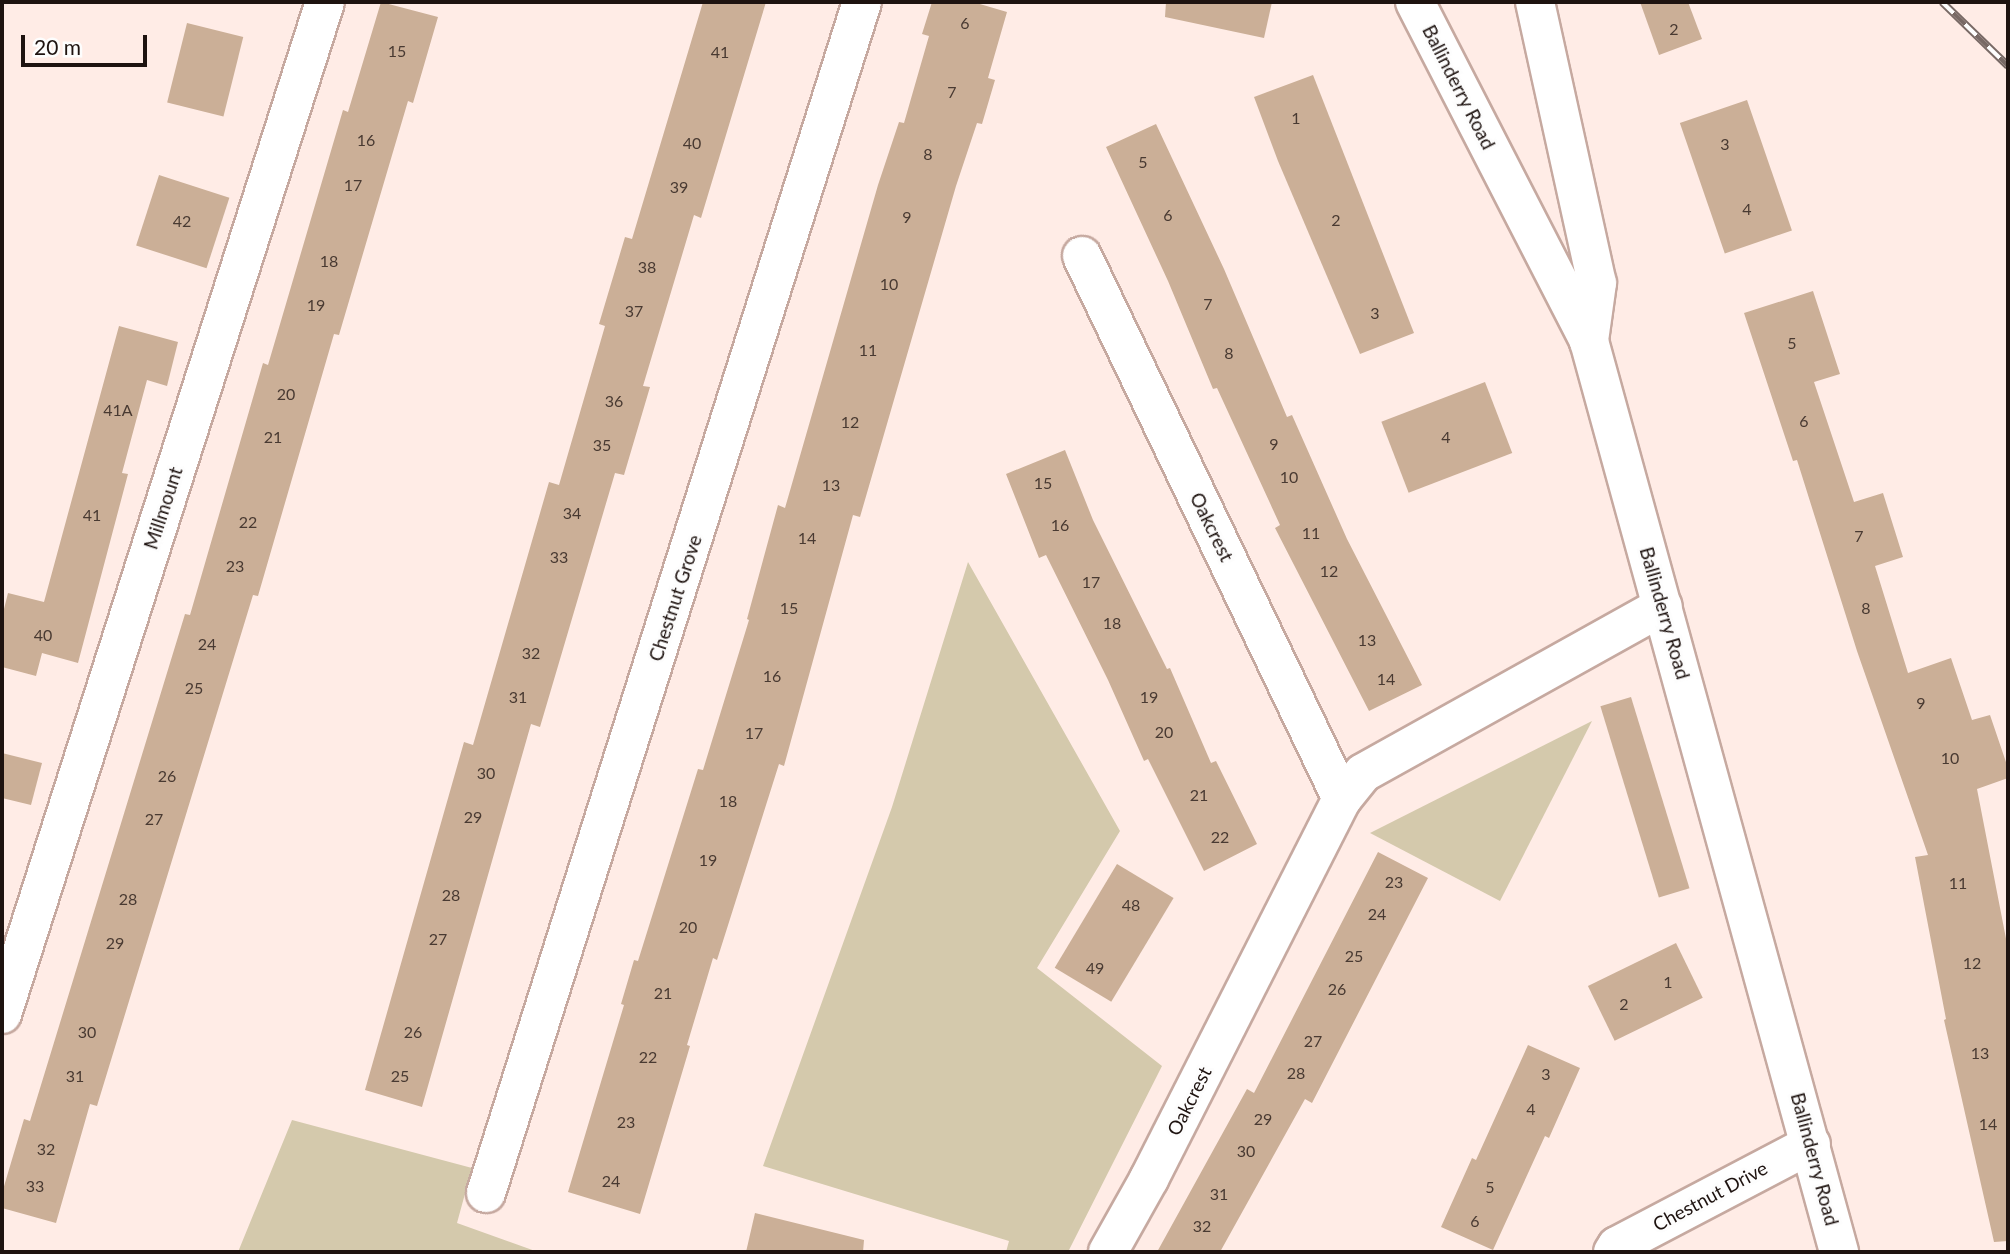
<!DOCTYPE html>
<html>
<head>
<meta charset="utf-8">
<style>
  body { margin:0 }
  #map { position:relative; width:2010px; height:1254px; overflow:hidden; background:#ffece6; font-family:Lato,sans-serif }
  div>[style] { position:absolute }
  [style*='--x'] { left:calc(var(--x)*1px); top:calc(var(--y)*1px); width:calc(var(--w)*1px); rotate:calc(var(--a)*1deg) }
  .green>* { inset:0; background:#d4c9ac }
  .building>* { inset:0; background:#cbaf97; transform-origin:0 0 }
  .roads { filter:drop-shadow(2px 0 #c6a9a0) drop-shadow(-2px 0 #c6a9a0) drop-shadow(0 2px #c6a9a0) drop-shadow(0 -2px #c6a9a0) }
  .minor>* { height:38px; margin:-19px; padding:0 19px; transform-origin:19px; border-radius:19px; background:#fff }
  .rail>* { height:8px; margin-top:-4px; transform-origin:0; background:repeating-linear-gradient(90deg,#fdfdfd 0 16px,#786965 0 32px); box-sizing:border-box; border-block:2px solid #786965 }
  span { translate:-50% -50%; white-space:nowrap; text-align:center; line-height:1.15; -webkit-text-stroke:6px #fdfdfd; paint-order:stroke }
  .number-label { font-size:16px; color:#493a32 }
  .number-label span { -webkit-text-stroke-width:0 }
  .street-label { font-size:19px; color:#1e1310 }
  .frame { position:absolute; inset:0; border:4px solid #1e1310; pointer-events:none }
  .scale { position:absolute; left:21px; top:35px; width:126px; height:32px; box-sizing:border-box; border:4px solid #1e1310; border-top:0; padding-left:9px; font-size:21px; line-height:24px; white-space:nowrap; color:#1e1310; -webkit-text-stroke:5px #fdfdfd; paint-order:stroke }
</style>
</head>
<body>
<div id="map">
  <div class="green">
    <i style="clip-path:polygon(968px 562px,1120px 831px,1037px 968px,1162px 1066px,1068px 1252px,1006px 1252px,1009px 1241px,763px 1166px,892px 807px)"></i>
    <i style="clip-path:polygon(1592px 721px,1500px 901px,1370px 833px)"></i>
    <i style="clip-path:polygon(292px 1120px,472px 1168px,457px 1223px,538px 1252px,238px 1252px)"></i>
  </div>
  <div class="building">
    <i style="clip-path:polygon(381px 2px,438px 17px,413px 103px,408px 101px,339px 335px,334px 334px,258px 596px,253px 595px,97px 1106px,90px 1104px,56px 1223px,2px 1208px,2px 1193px,24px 1119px,30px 1121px,185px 614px,190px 615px,263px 363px,268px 365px,343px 110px,348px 112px)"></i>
    <i style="clip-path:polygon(703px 2px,766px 2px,701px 218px,694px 215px,643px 386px,650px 387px,624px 475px,615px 473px,540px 727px,531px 724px,422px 1107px,365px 1090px,464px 742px,473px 745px,549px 482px,559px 485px,605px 326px,599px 324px,625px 237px,632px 239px)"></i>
    <i style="clip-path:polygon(932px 2px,973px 2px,1007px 12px,988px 78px,995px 80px,982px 124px,977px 123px,956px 186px,860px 517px,853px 515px,784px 766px,779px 764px,717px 960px,713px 958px,687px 1045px,690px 1046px,640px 1214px,568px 1192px,624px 1005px,621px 1004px,634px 960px,638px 961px,698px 769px,703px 770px,749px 620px,747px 619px,778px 505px,785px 508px,878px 185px,899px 122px,904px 123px,929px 36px,922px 34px)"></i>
    <i style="clip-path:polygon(1166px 2px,1272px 2px,1264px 38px,1165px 17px)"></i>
    <i style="clip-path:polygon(1640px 2px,1688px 2px,1702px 39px,1659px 55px)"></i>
    <i style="left:187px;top:23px;width:58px;height:82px;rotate:14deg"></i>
    <i style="clip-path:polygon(1313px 75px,1414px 333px,1360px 354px,1278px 161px,1254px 97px)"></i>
    <i style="left:1747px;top:100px;width:138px;height:71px;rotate:71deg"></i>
    <i style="clip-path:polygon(1156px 124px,1224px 269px,1287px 417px,1292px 415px,1347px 539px,1422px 685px,1369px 711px,1275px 528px,1280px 525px,1217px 388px,1213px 389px,1168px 281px,1106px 147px)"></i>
    <i style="left:159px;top:175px;width:74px;height:74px;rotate:18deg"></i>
    <i style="clip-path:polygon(1813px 291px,1840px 374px,1814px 382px,1854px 502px,1883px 493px,1903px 557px,1875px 566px,1908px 673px,1951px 658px,1972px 720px,1990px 715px,2008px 768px,2008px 778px,1977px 789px,2008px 949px,2008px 1241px,1994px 1242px,1944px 1020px,1946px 1019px,1915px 857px,1928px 855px,1857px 651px,1797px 460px,1793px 461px,1744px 313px)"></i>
    <i style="clip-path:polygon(119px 326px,178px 342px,167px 386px,147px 380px,122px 473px,128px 474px,78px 663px,42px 653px,36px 676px,2px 667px,2px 617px,8px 593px,44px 602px)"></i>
    <i style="left:1485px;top:382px;width:76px;height:111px;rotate:69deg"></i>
    <i style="clip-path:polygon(1065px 450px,1093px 520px,1167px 669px,1170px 668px,1211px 763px,1216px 761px,1257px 844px,1204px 871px,1148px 759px,1144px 761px,1108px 680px,1046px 555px,1039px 558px,1006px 474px)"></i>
    <i style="left:1631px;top:697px;width:200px;height:32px;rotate:73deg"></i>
    <i style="clip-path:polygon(2px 753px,42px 763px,31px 805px,2px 798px)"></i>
    <i style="clip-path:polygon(1378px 852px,1428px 878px,1312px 1103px,1305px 1099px,1220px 1252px,1157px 1252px,1247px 1089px,1254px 1093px)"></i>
    <i style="left:1117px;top:864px;width:66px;height:121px;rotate:31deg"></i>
    <i style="left:1676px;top:943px;width:61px;height:98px;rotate:64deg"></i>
    <i style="clip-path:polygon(1528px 1045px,1580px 1068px,1549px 1138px,1545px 1136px,1493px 1250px,1441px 1227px,1472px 1158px,1476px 1160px)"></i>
    <i style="clip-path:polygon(755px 1213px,864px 1240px,863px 1252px,746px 1252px)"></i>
  </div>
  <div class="roads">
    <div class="minor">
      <i style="--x:1415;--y:2;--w:381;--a:62.8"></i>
      <i style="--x:1589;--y:341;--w:945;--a:74.65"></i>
      <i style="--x:1535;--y:2;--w:288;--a:77.6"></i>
      <i style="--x:1597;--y:283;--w:59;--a:97.9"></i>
      <i style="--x:1082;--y:256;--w:602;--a:64.41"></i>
      <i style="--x:2;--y:1014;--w:1062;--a:-72.3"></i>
      <i style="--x:486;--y:1193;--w:1249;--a:-72.48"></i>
      <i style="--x:1108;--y:1252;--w:84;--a:-60.7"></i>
      <i style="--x:1149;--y:1179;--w:426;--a:-63.1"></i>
      <i style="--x:1342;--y:799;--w:33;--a:-51"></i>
      <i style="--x:1363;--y:773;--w:343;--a:-29.1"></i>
      <i style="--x:1613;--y:1252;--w:7;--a:-56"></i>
      <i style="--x:1617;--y:1246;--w:219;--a:-27.7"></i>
    </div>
  </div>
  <div class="rail">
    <i style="--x:1942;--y:2;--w:92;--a:44.1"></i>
  </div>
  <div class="number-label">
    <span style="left:965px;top:23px">6</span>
    <span style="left:1674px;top:29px">2</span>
    <span style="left:397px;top:51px">15</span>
    <span style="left:720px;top:52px">41</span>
    <span style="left:952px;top:92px">7</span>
    <span style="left:1296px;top:118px">1</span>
    <span style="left:366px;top:140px">16</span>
    <span style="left:692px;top:143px">40</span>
    <span style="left:1725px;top:144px">3</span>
    <span style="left:928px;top:154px">8</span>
    <span style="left:1143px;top:162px">5</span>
    <span style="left:353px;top:185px">17</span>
    <span style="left:679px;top:187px">39</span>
    <span style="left:1747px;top:209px">4</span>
    <span style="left:1168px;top:215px">6</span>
    <span style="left:907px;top:217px">9</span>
    <span style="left:1336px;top:220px">2</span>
    <span style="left:182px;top:221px">42</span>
    <span style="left:329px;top:261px">18</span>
    <span style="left:647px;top:267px">38</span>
    <span style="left:889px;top:284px">10</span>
    <span style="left:1208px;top:304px">7</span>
    <span style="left:316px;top:305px">19</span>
    <span style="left:634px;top:311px">37</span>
    <span style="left:1375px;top:313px">3</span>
    <span style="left:1792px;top:343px">5</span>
    <span style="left:868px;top:350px">11</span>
    <span style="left:1229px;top:353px">8</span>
    <span style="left:286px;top:394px">20</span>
    <span style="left:614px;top:401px">36</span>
    <span style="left:118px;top:410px">41A</span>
    <span style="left:1804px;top:421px">6</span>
    <span style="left:850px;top:422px">12</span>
    <span style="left:273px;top:437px">21</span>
    <span style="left:1446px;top:437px">4</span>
    <span style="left:1274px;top:444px">9</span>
    <span style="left:602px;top:445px">35</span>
    <span style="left:1289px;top:477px">10</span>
    <span style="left:1043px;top:483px">15</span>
    <span style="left:831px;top:485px">13</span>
    <span style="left:572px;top:513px">34</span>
    <span style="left:92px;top:515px">41</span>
    <span style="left:248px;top:522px">22</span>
    <span style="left:1060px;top:525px">16</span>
    <span style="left:1311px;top:533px">11</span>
    <span style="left:1859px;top:536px">7</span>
    <span style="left:807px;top:538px">14</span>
    <span style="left:559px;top:557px">33</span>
    <span style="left:235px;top:566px">23</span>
    <span style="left:1329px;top:571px">12</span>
    <span style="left:1091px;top:582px">17</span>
    <span style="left:789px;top:608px">15</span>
    <span style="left:1866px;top:608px">8</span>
    <span style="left:1112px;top:623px">18</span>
    <span style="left:43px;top:635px">40</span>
    <span style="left:1367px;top:640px">13</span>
    <span style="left:207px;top:644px">24</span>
    <span style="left:531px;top:653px">32</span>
    <span style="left:772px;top:676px">16</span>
    <span style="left:1386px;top:679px">14</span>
    <span style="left:194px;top:688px">25</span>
    <span style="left:518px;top:697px">31</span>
    <span style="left:1149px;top:697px">19</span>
    <span style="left:1921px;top:703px">9</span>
    <span style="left:1164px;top:732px">20</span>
    <span style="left:754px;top:733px">17</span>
    <span style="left:1950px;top:758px">10</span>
    <span style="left:486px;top:773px">30</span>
    <span style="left:167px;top:776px">26</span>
    <span style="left:1199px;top:795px">21</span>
    <span style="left:728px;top:801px">18</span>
    <span style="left:473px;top:817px">29</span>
    <span style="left:154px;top:819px">27</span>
    <span style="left:1220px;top:837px">22</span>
    <span style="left:708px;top:860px">19</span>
    <span style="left:1394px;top:882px">23</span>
    <span style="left:1958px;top:883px">11</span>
    <span style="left:451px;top:895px">28</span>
    <span style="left:128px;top:899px">28</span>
    <span style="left:1131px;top:905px">48</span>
    <span style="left:1377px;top:914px">24</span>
    <span style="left:688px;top:927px">20</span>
    <span style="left:438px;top:939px">27</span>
    <span style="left:115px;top:943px">29</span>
    <span style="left:1354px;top:956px">25</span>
    <span style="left:1972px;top:963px">12</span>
    <span style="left:1095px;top:968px">49</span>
    <span style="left:1668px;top:982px">1</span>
    <span style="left:1337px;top:989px">26</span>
    <span style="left:663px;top:993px">21</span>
    <span style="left:1624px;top:1004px">2</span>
    <span style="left:87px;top:1032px">30</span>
    <span style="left:413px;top:1032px">26</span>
    <span style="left:1313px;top:1041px">27</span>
    <span style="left:1980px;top:1053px">13</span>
    <span style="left:648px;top:1057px">22</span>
    <span style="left:1296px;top:1073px">28</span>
    <span style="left:1546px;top:1074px">3</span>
    <span style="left:75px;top:1076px">31</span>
    <span style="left:400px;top:1076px">25</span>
    <span style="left:1531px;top:1109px">4</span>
    <span style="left:1263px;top:1119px">29</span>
    <span style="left:626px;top:1122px">23</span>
    <span style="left:1988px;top:1124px">14</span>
    <span style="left:46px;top:1149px">32</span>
    <span style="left:1246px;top:1151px">30</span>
    <span style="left:611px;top:1181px">24</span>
    <span style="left:35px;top:1186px">33</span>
    <span style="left:1490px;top:1187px">5</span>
    <span style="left:1219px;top:1194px">31</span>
    <span style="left:1475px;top:1221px">6</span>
    <span style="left:1202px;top:1226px">32</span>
  </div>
  <div class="street-label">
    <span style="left:1459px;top:87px;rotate:63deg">Ballinderry Road</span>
    <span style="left:163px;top:508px;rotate:-72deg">Millmount</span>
    <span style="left:1212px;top:527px;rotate:64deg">Oakcrest</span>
    <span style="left:675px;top:598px;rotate:-72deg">Chestnut Grove</span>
    <span style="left:1665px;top:613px;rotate:74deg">Ballinderry Road</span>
    <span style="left:1189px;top:1101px;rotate:-63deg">Oakcrest</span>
    <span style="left:1815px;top:1159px;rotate:75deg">Ballinderry Road</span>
    <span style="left:1710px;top:1196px;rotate:-28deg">Chestnut Drive</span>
  </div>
  <div class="frame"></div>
  <div class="scale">20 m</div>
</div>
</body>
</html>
